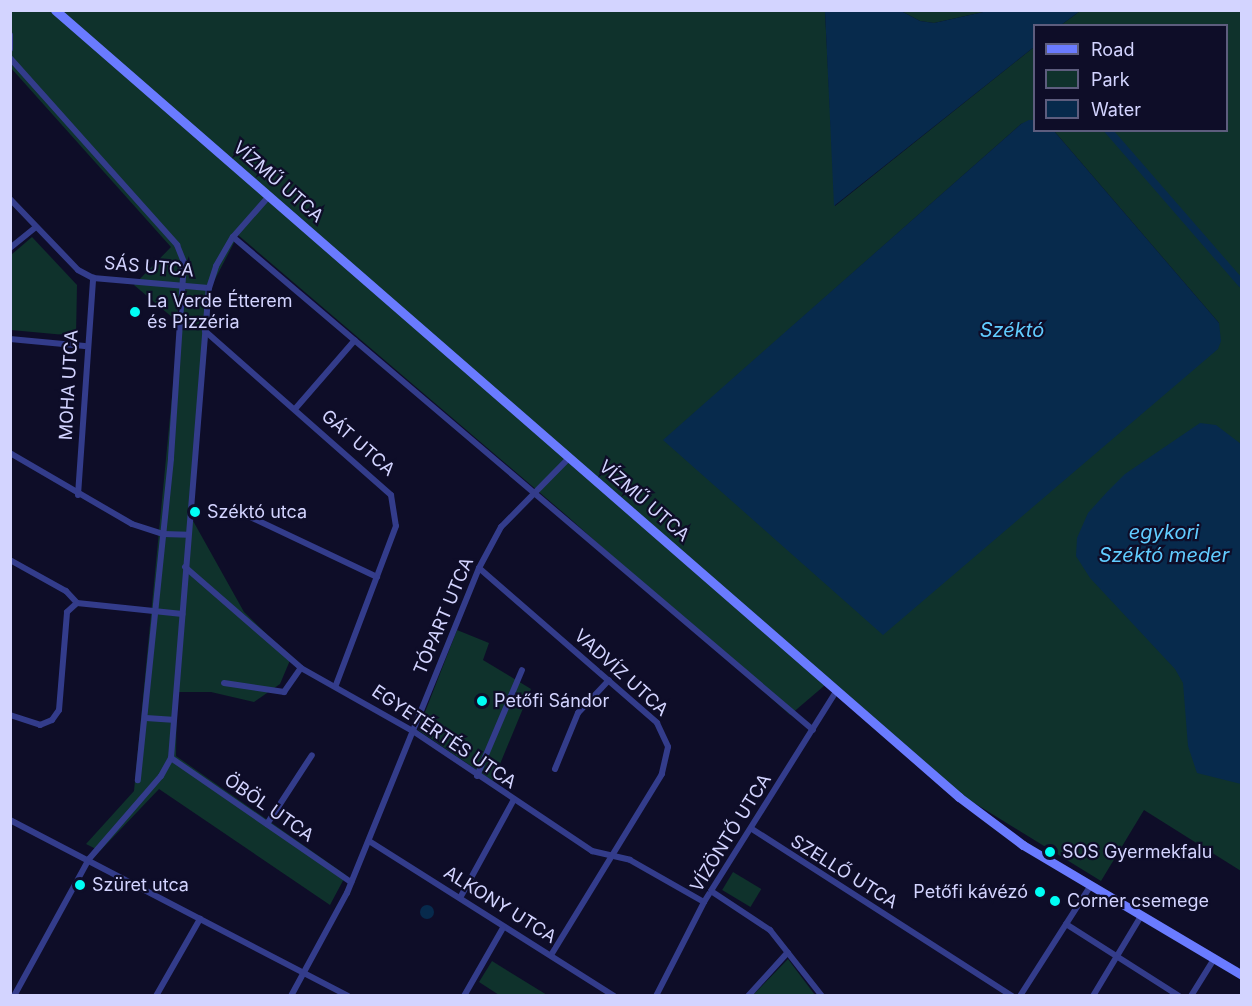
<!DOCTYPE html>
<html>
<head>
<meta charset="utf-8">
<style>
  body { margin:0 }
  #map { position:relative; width:1252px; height:1006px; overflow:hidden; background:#0e0d28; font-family:Inter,sans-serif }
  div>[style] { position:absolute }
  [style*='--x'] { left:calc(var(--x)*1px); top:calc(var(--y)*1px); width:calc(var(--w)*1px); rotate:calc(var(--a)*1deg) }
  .green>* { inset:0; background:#0f322c; transform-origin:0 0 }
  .water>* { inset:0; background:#072a4c }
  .round { border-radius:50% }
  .canal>* { height:8px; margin:-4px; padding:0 4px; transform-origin:4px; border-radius:4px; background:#072a4c }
  .minor>* { height:6px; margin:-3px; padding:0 3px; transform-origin:3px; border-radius:3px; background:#333c8b }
  .secondary>* { height:9px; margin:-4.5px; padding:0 4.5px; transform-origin:4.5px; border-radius:4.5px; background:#6a7bff }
  .dots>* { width:16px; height:16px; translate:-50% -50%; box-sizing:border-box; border:3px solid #0e0d28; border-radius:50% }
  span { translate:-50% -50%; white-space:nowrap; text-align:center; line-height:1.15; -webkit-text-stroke:4.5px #0e0d28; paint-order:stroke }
  .street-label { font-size:18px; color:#d3d4ff }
  .poi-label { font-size:18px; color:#d3d4ff }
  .left { translate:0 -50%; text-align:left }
  .right { translate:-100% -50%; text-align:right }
  .water-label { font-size:20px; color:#61ccff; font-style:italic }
  .frame { position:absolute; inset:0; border:12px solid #d3d4ff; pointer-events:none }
  .legend { position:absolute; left:1033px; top:24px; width:195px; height:108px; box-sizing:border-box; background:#0e0d28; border:2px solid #5d5d7e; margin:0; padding:8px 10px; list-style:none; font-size:18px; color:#d3d4ff }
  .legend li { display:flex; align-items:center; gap:12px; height:30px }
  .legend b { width:30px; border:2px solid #5d5d7e }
</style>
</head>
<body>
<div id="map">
  <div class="green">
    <i style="clip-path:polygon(10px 11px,825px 11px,835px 206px,1034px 47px,1034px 120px,1021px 124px,664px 440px,1219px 323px,1054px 131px,1226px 130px,1226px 26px,1061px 25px,1080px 11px,1241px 11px,1241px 871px,1144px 810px,1101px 881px,966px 798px,831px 680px,790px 715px,566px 515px,238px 235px,212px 285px,192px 519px,244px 612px,291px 658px,280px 684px,254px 702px,211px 692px,177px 692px,176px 756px,346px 875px,330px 905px,159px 789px,100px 851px,86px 844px,134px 791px,179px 323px,134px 285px,171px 247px,11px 68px)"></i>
    <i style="clip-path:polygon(901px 11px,988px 11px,934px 23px,920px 21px)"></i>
    <i style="clip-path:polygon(32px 237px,77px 285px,76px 336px,11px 330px,11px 255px)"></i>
    <i style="clip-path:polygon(457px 630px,489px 643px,483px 660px,531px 689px,493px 781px,418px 730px)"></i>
    <i style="left:733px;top:872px;width:33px;height:21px;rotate:31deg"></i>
    <i style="clip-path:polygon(788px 959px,815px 995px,753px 995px)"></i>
    <i style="clip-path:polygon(492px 961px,547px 995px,499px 995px,479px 982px)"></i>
  </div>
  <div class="water">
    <i style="clip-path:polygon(825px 11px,901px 11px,920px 21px,934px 23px,988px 11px,1080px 11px,1061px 25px,1034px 26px,1034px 47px,834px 206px)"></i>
    <i style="clip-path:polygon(1029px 120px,1034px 120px,1034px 130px,1054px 131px,1219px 323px,1221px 341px,1218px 349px,883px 635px,663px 440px,1021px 124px)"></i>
    <i style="clip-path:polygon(1200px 423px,1216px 425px,1241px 444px,1241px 784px,1197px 773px,1188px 746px,1183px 683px,1175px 669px,1090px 578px,1076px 556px,1077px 538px,1088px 513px,1107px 492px,1125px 474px)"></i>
    <i class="round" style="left:420px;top:905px;width:14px;height:14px"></i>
  </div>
  <div class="canal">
    <i style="--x:1108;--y:130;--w:204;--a:49"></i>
  </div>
  <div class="minor">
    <i style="--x:10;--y:35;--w:14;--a:90"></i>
    <i style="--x:10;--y:58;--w:251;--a:48.2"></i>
    <i style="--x:177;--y:245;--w:18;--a:68"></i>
    <i style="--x:184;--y:262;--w:197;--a:93.8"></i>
    <i style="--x:171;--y:459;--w:323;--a:95.9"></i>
    <i style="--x:10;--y:199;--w:98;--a:46.2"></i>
    <i style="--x:78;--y:270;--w:17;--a:28"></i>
    <i style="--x:93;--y:278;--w:116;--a:4.9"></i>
    <i style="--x:233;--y:237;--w:761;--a:40.36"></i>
    <i style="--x:10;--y:248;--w:33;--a:-39"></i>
    <i style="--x:205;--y:331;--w:248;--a:41.4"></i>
    <i style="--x:391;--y:495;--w:31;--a:81"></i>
    <i style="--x:396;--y:526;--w:170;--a:110.7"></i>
    <i style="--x:10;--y:339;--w:75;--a:5.3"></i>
    <i style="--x:295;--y:409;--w:91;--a:-49"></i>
    <i style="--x:10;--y:453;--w:141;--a:30.2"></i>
    <i style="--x:132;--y:524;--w:33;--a:18"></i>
    <i style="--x:163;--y:534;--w:25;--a:2"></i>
    <i style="--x:78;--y:495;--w:218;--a:-86"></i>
    <i style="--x:246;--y:515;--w:145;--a:25.3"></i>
    <i style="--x:10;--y:560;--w:64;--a:29"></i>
    <i style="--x:66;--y:591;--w:16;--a:47"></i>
    <i style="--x:77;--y:603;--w:106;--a:6"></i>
    <i style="--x:185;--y:567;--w:154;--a:41"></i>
    <i style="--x:301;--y:668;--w:129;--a:29.4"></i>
    <i style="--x:413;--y:731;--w:216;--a:33.8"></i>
    <i style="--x:592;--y:851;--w:39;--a:13"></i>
    <i style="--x:630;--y:860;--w:85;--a:29.6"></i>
    <i style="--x:479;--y:568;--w:236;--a:41"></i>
    <i style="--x:657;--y:723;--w:26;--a:65"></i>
    <i style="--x:668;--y:747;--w:28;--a:103"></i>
    <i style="--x:662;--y:774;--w:212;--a:121.5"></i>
    <i style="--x:224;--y:683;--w:61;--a:8.5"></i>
    <i style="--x:284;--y:692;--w:29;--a:-55"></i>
    <i style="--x:511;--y:696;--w:16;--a:22"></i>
    <i style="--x:10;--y:715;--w:32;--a:18"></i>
    <i style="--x:40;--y:725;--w:13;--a:-23"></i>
    <i style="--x:52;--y:720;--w:12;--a:-55"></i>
    <i style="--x:59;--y:710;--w:98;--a:-85.3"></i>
    <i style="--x:67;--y:612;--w:13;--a:-42"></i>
    <i style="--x:146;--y:718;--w:26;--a:4"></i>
    <i style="--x:171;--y:758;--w:219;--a:34.6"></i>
    <i style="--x:555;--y:769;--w:61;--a:-67.7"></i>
    <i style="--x:578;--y:713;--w:45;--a:-46.8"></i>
    <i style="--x:477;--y:776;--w:115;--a:-67"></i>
    <i style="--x:10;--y:820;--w:381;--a:27.5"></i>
    <i style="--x:267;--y:824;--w:82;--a:-56.9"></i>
    <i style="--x:752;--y:829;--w:309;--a:32.7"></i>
    <i style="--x:369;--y:841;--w:290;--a:32.3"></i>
    <i style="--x:711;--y:891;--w:71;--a:33.5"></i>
    <i style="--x:770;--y:930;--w:84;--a:51.8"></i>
    <i style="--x:460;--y:898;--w:111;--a:-61.3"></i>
    <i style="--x:1066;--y:924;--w:134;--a:32.5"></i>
    <i style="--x:14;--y:996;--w:156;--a:-61.3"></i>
    <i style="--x:89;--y:859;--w:110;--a:-49.1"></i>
    <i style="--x:161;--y:776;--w:21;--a:-61"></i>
    <i style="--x:171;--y:758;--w:472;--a:-85.4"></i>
    <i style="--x:209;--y:288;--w:23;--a:-72"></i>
    <i style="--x:216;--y:266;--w:34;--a:-60"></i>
    <i style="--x:233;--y:237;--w:55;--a:-48.7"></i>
    <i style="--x:156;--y:996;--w:89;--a:-60.3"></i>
    <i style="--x:291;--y:996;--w:117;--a:-61.5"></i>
    <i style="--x:347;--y:893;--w:351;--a:-67.9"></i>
    <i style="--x:479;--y:568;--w:47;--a:-61.8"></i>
    <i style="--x:501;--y:527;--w:97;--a:-45.4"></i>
    <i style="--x:464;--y:996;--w:78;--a:-60.2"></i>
    <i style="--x:656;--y:996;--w:106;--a:-62.9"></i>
    <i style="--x:704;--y:902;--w:250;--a:-57.9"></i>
    <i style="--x:748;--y:996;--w:59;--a:-47.7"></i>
    <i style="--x:1020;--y:996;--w:132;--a:-57.4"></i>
    <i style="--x:1093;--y:996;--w:93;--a:-59"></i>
    <i style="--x:1191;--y:996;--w:44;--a:-58.1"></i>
  </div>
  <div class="secondary">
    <i style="--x:55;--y:10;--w:1199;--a:41.04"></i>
    <i style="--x:959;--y:797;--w:80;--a:36.9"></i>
    <i style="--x:1023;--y:845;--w:255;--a:30.7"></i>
  </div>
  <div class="dots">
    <i style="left:135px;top:312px;background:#00fef5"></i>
    <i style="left:195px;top:512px;background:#00fef5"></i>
    <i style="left:482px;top:701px;background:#00fef5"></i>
    <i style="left:1050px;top:852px;background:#00fef5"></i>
    <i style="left:80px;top:885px;background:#00fef5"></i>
    <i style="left:1040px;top:892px;background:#00fef5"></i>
    <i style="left:1055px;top:901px;background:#00fef5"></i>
  </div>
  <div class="street-label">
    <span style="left:278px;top:182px;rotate:41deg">VÍZMŰ UTCA</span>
    <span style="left:149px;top:267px;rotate:5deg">SÁS UTCA</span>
    <span style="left:69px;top:385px;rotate:-87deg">MOHA UTCA</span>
    <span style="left:358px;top:443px;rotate:41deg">GÁT UTCA</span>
    <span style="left:644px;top:501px;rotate:41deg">VÍZMŰ UTCA</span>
    <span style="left:444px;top:616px;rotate:-67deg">TÓPART UTCA</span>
    <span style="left:621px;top:673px;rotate:42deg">VADVÍZ UTCA</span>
    <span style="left:444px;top:737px;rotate:34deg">EGYETÉRTÉS UTCA</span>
    <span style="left:269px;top:808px;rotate:35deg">ÖBÖL UTCA</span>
    <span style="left:731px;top:833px;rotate:-58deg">VÍZÖNTŐ UTCA</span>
    <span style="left:844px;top:872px;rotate:32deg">SZELLŐ UTCA</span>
    <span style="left:500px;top:905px;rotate:32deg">ALKONY UTCA</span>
  </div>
  <div class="poi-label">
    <span class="left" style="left:147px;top:312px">La Verde Étterem<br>és Pizzéria</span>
    <span class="left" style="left:207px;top:512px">Széktó utca</span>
    <span class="left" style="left:494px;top:701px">Petőfi Sándor</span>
    <span class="left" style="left:1062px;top:852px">SOS Gyermekfalu</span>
    <span class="left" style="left:92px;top:885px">Szüret utca</span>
    <span class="right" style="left:1028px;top:892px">Petőfi kávézó</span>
    <span class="left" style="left:1067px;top:901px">Corner csemege</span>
  </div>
  <div class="water-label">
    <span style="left:1012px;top:330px">Széktó</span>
    <span style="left:1164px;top:544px">egykori<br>Széktó meder</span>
  </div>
  <div class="frame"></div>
  <ul class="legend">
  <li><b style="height:8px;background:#6a7bff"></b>Road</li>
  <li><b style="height:16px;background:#0f322c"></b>Park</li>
  <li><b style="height:16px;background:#072a4c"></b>Water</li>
  </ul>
</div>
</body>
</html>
